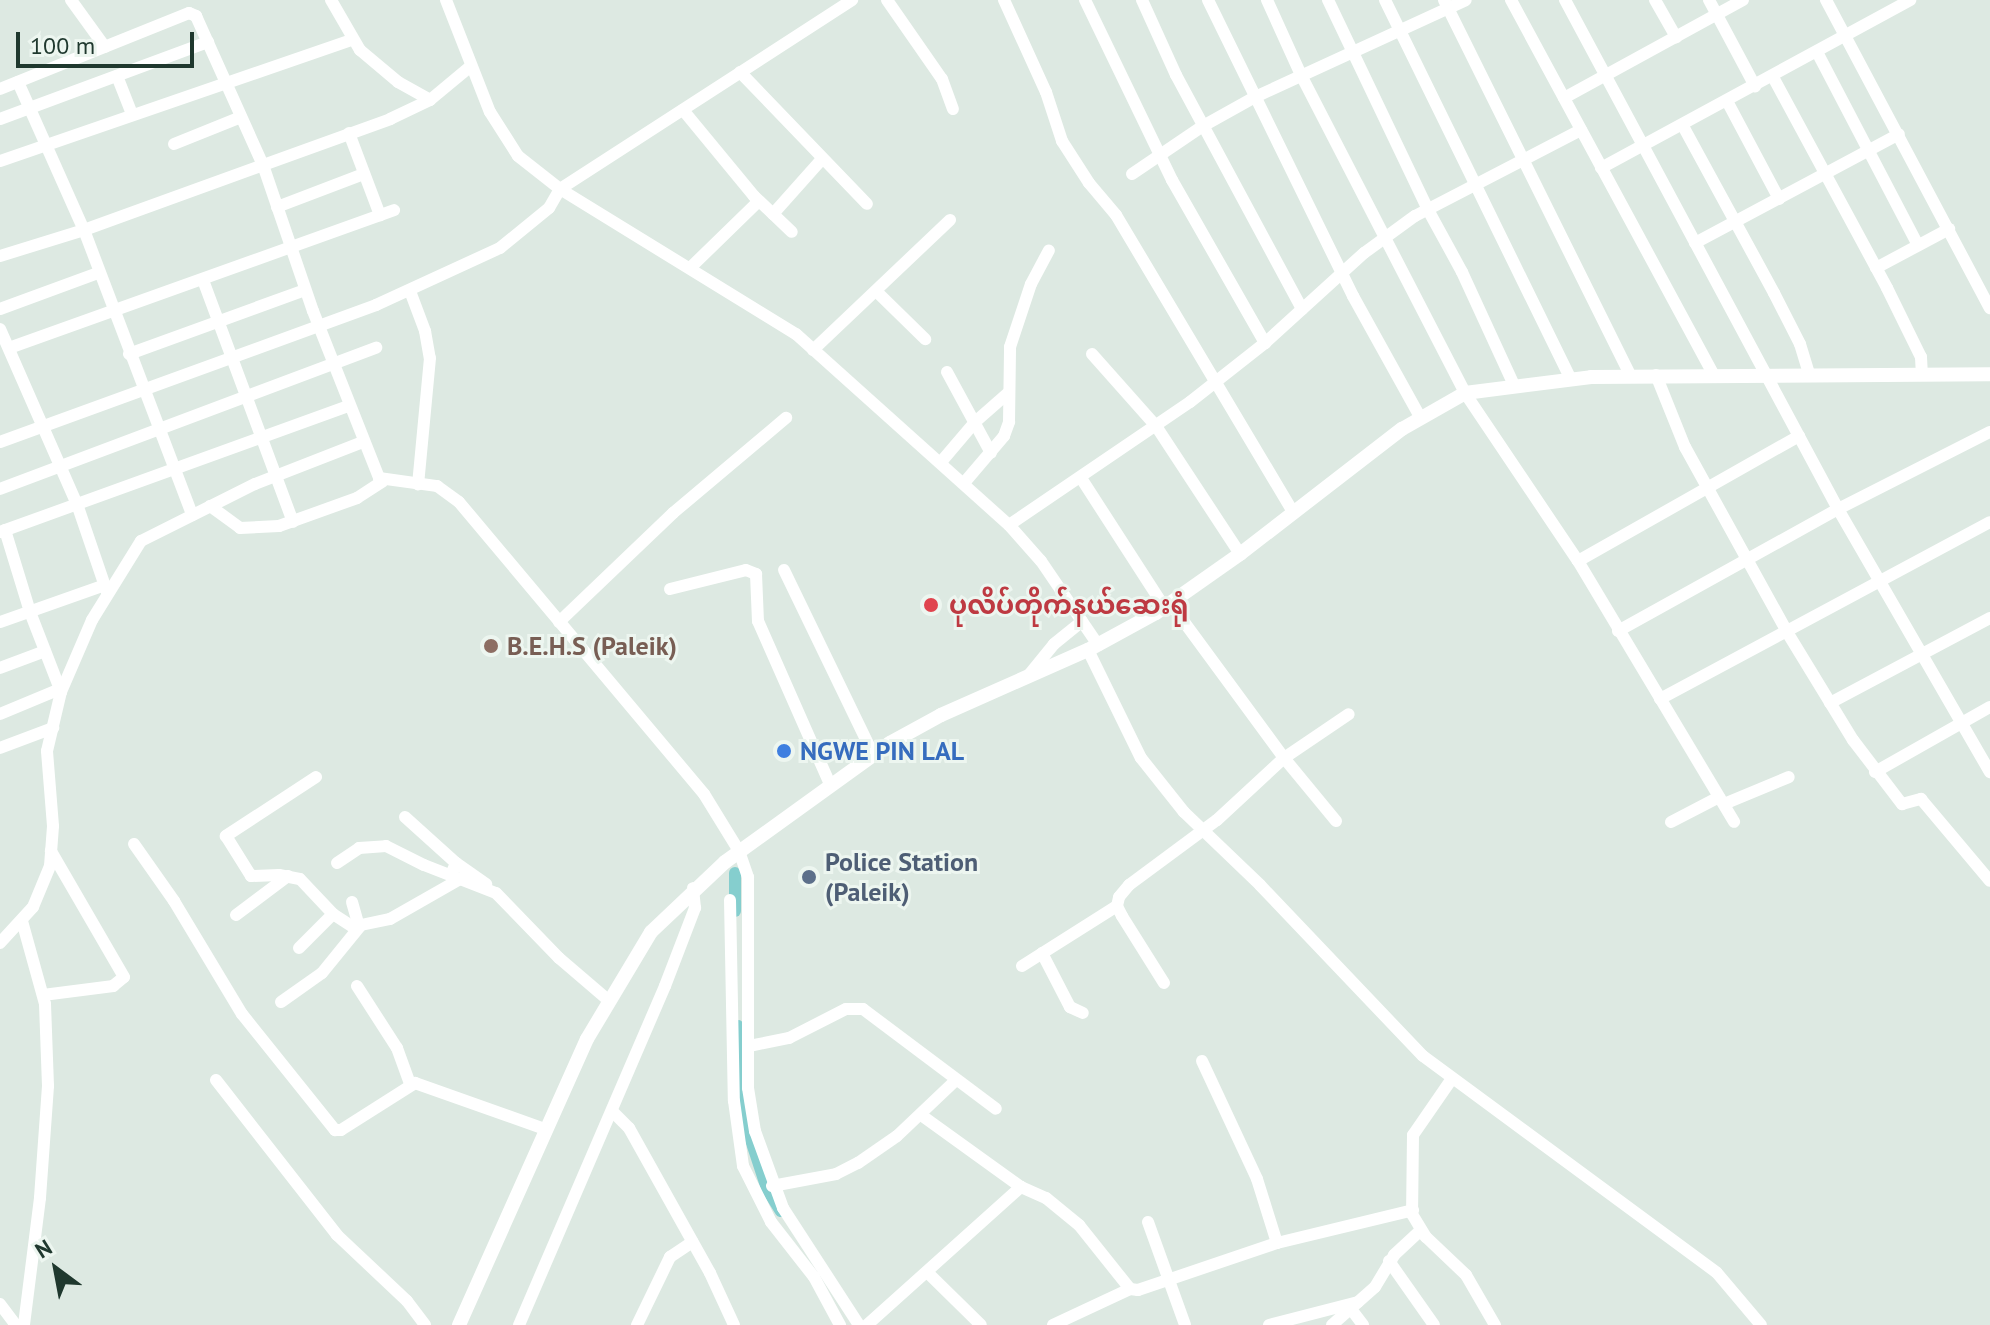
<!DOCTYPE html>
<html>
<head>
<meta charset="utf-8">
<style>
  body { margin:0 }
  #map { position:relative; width:1990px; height:1325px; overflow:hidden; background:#dde9e2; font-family:"PT Sans","Noto Sans Myanmar",sans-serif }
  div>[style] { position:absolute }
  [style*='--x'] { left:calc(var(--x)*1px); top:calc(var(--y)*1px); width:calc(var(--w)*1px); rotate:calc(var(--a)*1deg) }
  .canal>* { height:12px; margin:-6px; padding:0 6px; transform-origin:6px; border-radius:6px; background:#85cece }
  .minor>* { height:12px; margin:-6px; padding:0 6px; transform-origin:6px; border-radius:6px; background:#fff }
  .tertiary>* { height:14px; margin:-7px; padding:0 7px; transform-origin:7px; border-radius:7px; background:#fff }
  .dots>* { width:22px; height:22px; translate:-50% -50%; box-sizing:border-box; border:4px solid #edf6f0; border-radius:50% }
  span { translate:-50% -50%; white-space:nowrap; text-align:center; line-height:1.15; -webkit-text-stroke:6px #edf6f0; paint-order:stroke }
  .health-label { font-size:26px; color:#be3a42; font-weight:700 }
  .left { translate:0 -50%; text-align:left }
  .education-label { font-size:26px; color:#785e54; font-weight:700 }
  .shop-label { font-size:26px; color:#366cbe; font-weight:700 }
  .service-label { font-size:26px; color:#4e5e75; font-weight:700 }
  .north { position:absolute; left:16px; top:1229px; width:80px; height:80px; -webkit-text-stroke:6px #edf6f0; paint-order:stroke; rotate:328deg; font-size:22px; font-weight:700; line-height:32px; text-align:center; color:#1f382e }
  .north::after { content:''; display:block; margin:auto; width:28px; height:36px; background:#1f382e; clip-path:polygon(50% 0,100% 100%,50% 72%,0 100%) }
  .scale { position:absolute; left:16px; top:32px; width:178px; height:36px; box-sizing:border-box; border:4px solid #1f382e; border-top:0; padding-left:10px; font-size:24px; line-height:28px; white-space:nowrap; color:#1f382e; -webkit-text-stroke:6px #edf6f0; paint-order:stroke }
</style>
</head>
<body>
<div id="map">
  <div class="canal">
    <i style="--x:735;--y:911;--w:38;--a:-90"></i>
    <i style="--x:738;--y:1026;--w:99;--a:85.4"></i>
    <i style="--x:746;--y:1125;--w:67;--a:71.8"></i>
    <i style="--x:767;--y:1189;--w:26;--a:58"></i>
  </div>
  <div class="minor">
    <i style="--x:71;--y:0;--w:58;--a:54.1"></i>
    <i style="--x:331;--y:0;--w:58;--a:59.9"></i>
    <i style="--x:360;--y:50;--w:50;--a:40.1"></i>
    <i style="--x:398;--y:82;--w:37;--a:29"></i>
    <i style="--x:446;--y:0;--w:120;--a:68.6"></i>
    <i style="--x:490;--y:112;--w:52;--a:57.5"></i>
    <i style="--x:518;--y:156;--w:53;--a:38.2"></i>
    <i style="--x:560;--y:189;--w:277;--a:31.6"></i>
    <i style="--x:796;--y:334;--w:286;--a:41.9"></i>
    <i style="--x:1009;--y:525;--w:48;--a:48.4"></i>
    <i style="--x:1041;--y:561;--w:102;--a:55.8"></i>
    <i style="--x:887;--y:0;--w:96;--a:55.2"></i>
    <i style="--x:942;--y:79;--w:32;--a:70"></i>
    <i style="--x:1004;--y:0;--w:101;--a:65.5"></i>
    <i style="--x:1046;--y:92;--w:52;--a:71.9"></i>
    <i style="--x:1062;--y:141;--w:50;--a:57.3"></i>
    <i style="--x:1089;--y:183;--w:42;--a:49.8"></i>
    <i style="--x:1116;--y:215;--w:346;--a:59.2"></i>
    <i style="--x:1085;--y:0;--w:200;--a:64.2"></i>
    <i style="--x:1172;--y:180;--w:188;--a:60.3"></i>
    <i style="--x:1142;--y:0;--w:82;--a:65.6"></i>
    <i style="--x:1176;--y:75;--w:266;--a:61.7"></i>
    <i style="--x:1208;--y:0;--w:330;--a:63.9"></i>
    <i style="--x:1353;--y:296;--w:138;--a:61"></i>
    <i style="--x:1267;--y:0;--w:82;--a:65.6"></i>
    <i style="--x:1301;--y:75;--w:358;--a:62.7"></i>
    <i style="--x:1465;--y:393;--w:202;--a:56.1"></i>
    <i style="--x:1578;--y:561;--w:304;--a:59.1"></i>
    <i style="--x:1328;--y:0;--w:230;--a:64.5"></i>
    <i style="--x:1427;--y:208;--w:73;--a:61.3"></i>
    <i style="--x:1462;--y:272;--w:124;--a:65.3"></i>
    <i style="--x:1385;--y:0;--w:422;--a:63.9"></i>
    <i style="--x:1444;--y:0;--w:420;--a:63.6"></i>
    <i style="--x:1511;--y:0;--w:425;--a:61.6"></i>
    <i style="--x:1565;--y:0;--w:578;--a:61.79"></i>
    <i style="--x:1838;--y:509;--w:304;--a:60"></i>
    <i style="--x:1655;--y:0;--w:43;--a:60.4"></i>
    <i style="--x:1709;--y:0;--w:98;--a:61.9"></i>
    <i style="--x:1826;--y:0;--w:349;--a:62"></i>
    <i style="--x:1817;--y:52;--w:218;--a:62.4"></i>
    <i style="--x:740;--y:72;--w:183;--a:46.1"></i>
    <i style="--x:117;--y:76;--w:41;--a:68.5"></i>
    <i style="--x:1773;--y:77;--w:240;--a:61.6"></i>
    <i style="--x:1887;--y:288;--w:77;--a:63.8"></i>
    <i style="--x:1921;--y:357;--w:17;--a:87"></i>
    <i style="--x:18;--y:82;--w:162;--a:66"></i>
    <i style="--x:84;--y:230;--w:305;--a:69.2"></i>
    <i style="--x:0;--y:89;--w:204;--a:-21.9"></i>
    <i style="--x:189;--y:13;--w:8;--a:23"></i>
    <i style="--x:196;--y:16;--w:163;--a:65.8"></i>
    <i style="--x:263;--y:165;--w:154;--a:71.1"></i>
    <i style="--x:313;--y:311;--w:180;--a:68.4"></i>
    <i style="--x:379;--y:478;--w:59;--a:7.9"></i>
    <i style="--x:437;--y:486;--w:27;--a:36"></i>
    <i style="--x:459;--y:502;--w:381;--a:50"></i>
    <i style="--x:704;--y:794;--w:67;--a:58.4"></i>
    <i style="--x:739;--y:851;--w:28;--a:71"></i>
    <i style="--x:748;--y:877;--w:211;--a:90"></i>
    <i style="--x:748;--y:1088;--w:44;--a:80.8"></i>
    <i style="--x:755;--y:1131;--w:82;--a:70"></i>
    <i style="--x:783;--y:1208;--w:140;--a:57"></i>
    <i style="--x:1564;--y:98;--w:204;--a:-28.7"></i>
    <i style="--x:1727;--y:101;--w:111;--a:62"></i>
    <i style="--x:683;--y:110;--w:112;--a:50.5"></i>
    <i style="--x:754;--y:196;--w:52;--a:43.5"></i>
    <i style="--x:0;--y:119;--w:222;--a:-20.3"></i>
    <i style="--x:1683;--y:126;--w:190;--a:61.4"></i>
    <i style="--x:1774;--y:293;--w:57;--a:63"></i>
    <i style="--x:1800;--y:344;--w:30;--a:73"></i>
    <i style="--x:349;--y:133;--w:88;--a:69.3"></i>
    <i style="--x:174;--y:144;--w:72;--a:-21.9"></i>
    <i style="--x:0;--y:161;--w:372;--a:-19"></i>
    <i style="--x:1601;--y:168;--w:352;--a:-28.5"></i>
    <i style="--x:1132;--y:174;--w:86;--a:-34.1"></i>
    <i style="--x:1203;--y:126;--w:57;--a:-29.2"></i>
    <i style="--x:1253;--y:98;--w:234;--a:-24.7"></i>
    <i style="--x:277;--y:207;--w:93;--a:-20.8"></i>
    <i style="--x:773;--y:214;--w:74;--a:-48.3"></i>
    <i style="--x:1695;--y:243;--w:231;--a:-28.1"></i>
    <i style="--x:0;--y:256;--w:88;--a:-17.2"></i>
    <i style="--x:84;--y:230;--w:326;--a:-19.9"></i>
    <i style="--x:390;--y:119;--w:44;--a:-25.4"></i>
    <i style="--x:430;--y:100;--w:53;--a:-39.7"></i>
    <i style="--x:690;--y:268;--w:96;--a:-44.2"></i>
    <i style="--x:1876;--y:268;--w:83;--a:-28.1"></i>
    <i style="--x:203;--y:280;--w:258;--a:69.6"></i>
    <i style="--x:410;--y:291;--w:43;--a:69.4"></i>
    <i style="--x:425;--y:331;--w:27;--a:80"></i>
    <i style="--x:430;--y:358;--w:127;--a:95.4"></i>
    <i style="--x:876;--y:291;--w:69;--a:44.4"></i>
    <i style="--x:0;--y:309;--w:104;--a:-20.2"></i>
    <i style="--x:0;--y:329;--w:191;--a:66.3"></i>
    <i style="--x:77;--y:504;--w:93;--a:71.2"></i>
    <i style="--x:9;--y:348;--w:409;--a:-19.7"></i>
    <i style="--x:813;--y:350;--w:189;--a:-43.5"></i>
    <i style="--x:129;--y:354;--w:187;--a:-20"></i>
    <i style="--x:1092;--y:354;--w:96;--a:48.4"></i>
    <i style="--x:1156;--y:426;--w:153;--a:56.7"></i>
    <i style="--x:947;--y:372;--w:92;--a:61.5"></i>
    <i style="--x:1656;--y:375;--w:78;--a:68.1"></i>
    <i style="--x:1685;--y:447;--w:211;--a:61.1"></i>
    <i style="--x:1787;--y:632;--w:127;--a:58.6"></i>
    <i style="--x:1853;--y:740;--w:81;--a:52.6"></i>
    <i style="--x:1902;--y:804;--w:20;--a:-15"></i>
    <i style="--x:1921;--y:799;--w:107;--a:49.9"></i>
    <i style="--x:0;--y:442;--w:400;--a:-20"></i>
    <i style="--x:376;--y:305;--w:136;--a:-24.7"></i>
    <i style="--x:500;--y:248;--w:63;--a:-39.2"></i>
    <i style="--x:549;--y:208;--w:22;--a:-60"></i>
    <i style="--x:560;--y:189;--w:348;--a:-32.9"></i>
    <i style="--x:941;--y:462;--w:52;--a:-49.6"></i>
    <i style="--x:975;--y:422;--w:44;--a:-41.3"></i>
    <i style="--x:1081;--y:478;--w:153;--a:57.2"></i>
    <i style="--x:964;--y:483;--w:62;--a:-49.6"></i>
    <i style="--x:1004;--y:436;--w:15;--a:-70"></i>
    <i style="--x:1009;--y:422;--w:75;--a:-89.2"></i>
    <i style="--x:1010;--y:347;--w:66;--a:-71.6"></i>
    <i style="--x:1031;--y:284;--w:38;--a:-62"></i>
    <i style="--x:0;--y:489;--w:402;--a:-20.6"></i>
    <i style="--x:210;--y:506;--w:37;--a:36"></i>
    <i style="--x:240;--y:528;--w:39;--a:-3"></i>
    <i style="--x:279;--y:526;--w:83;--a:-19.7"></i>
    <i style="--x:357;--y:498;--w:31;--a:-33"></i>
    <i style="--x:1009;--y:525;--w:219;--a:-34.2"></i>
    <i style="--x:1190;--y:402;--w:95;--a:-38.2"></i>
    <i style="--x:1265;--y:343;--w:134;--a:-42.3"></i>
    <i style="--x:1364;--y:253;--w:63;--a:-36"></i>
    <i style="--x:1415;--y:216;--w:187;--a:-27.4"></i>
    <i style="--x:5;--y:530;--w:86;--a:73"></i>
    <i style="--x:30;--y:612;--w:86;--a:68.8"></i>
    <i style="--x:0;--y:532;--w:370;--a:-19.9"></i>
    <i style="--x:1578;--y:561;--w:254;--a:-29.5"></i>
    <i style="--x:784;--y:570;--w:204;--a:64.2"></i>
    <i style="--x:670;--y:589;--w:78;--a:-14"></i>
    <i style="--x:746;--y:570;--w:11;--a:22"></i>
    <i style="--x:756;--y:574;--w:47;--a:87.6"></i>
    <i style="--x:758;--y:621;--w:178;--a:66.2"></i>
    <i style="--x:0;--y:622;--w:111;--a:-19.4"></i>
    <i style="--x:559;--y:622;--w:158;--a:-43.7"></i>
    <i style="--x:673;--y:513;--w:148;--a:-40.1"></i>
    <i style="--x:1618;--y:631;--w:252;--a:-29"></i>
    <i style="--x:1838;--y:509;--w:170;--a:-26.9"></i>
    <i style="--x:1088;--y:650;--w:120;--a:63.9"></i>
    <i style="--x:1141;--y:758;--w:69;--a:51.5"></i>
    <i style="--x:1184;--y:812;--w:105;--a:43.8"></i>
    <i style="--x:1260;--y:885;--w:236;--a:46.4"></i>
    <i style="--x:1423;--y:1056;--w:365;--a:36.4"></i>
    <i style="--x:1717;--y:1273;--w:68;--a:49.8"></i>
    <i style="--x:0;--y:668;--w:48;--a:-20.7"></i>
    <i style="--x:1028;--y:676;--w:41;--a:-50.9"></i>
    <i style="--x:1054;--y:644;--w:36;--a:-39"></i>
    <i style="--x:1660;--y:699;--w:374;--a:-28.2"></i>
    <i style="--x:1830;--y:703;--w:181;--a:-28"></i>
    <i style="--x:0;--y:714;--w:65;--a:-22.6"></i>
    <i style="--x:0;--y:748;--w:57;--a:-20.7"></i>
    <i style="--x:1875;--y:772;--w:132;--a:-29.5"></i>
    <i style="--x:316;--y:777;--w:108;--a:146.8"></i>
    <i style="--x:226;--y:836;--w:47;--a:58"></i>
    <i style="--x:251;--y:876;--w:28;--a:-2"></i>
    <i style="--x:279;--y:875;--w:21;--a:11"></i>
    <i style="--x:300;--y:879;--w:48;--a:46.7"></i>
    <i style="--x:333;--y:914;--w:27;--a:33"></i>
    <i style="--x:1724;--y:804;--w:70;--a:-22.6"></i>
    <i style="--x:405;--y:817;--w:69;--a:42"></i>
    <i style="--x:456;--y:863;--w:13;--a:113"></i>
    <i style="--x:1336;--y:821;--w:82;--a:-129.5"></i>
    <i style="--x:1284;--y:758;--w:78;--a:-34.1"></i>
    <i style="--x:1671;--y:822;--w:54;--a:-27.5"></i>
    <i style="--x:134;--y:844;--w:70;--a:54.9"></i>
    <i style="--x:174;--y:901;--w:132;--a:59"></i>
    <i style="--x:242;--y:1014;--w:149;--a:51.3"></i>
    <i style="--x:335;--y:1130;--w:6;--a:0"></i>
    <i style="--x:341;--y:1130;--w:88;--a:-32.4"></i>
    <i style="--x:415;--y:1083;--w:138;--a:19.5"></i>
    <i style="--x:337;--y:863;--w:27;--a:-34"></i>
    <i style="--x:359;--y:848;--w:27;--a:-4"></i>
    <i style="--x:386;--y:846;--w:42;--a:26.6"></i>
    <i style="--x:424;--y:865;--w:77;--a:21.3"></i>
    <i style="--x:496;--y:893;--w:91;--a:45.9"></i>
    <i style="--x:559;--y:958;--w:65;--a:40.6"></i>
    <i style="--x:456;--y:863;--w:37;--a:35"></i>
    <i style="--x:730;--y:900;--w:201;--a:88.9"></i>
    <i style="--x:734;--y:1101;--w:66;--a:82.1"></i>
    <i style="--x:743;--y:1166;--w:63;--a:63.4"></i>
    <i style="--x:771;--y:1222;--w:70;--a:52"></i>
    <i style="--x:814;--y:1277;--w:55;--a:61.6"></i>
    <i style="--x:352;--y:902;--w:25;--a:74"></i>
    <i style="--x:236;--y:915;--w:65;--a:-36.9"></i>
    <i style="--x:22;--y:921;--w:86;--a:74.5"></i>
    <i style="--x:45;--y:1004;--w:82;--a:87.9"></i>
    <i style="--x:48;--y:1086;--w:112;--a:94.1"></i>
    <i style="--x:40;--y:1198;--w:128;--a:97.2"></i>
    <i style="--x:0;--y:943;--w:49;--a:-47.5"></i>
    <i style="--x:33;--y:907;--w:44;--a:-67.5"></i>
    <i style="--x:50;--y:866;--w:40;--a:-85.7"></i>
    <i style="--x:53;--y:826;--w:75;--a:-94.6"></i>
    <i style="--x:47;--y:751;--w:61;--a:-76.7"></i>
    <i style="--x:61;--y:692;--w:78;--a:-66.7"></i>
    <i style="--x:92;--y:620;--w:93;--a:-58.2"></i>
    <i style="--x:141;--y:541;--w:127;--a:-26.6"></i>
    <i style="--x:255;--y:484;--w:116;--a:-21.3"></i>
    <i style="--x:299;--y:948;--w:48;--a:-45"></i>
    <i style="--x:1042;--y:953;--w:61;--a:62.6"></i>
    <i style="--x:1070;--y:1007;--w:14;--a:25"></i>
    <i style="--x:1022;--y:966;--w:112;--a:-32.3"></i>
    <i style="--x:1164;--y:983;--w:79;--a:-122.1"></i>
    <i style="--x:1122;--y:916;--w:11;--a:-117"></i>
    <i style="--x:1117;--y:906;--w:9;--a:-77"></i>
    <i style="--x:1119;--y:897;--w:16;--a:-50"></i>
    <i style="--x:1129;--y:885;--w:109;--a:-36.5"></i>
    <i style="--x:1217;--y:820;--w:91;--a:-42.8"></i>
    <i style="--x:1284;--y:758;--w:192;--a:-126.3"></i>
    <i style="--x:357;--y:986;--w:74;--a:57.2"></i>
    <i style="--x:397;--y:1048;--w:38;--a:70"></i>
    <i style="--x:43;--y:995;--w:71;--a:-7.3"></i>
    <i style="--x:113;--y:986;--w:14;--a:-39"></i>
    <i style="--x:124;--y:977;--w:146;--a:-120.1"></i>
    <i style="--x:281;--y:1002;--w:50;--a:-35.3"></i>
    <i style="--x:322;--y:973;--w:62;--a:-50.9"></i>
    <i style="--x:361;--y:925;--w:30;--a:-12"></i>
    <i style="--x:390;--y:919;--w:81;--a:-29.7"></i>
    <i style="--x:749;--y:1046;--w:41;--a:-11.3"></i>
    <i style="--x:789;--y:1038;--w:64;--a:-27"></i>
    <i style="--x:846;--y:1009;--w:17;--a:0"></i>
    <i style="--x:863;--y:1009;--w:166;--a:36.9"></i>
    <i style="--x:1202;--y:1061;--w:130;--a:65"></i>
    <i style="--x:1257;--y:1179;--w:67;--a:72.6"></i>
    <i style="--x:216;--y:1080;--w:197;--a:52"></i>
    <i style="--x:337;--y:1235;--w:96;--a:43.3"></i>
    <i style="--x:407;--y:1301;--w:30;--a:53"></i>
    <i style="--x:1451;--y:1080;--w:67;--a:124.6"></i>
    <i style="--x:1413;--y:1135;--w:79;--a:90.7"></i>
    <i style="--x:1412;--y:1214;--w:27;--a:59"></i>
    <i style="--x:1426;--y:1237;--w:55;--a:43.5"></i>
    <i style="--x:1466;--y:1275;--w:58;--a:59.9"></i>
    <i style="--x:612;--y:1111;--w:24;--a:45"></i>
    <i style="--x:629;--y:1128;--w:166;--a:60.8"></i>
    <i style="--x:710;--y:1273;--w:57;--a:65.2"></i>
    <i style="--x:921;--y:1115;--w:123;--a:35.8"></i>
    <i style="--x:1021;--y:1187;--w:27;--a:24"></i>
    <i style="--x:1046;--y:1198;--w:43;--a:39.3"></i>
    <i style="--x:1079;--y:1225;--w:82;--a:51.4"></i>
    <i style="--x:1130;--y:1289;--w:8;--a:7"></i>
    <i style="--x:1138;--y:1290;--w:147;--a:-18.7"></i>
    <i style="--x:1277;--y:1243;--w:140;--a:-13.6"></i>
    <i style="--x:772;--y:1186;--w:65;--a:-10.6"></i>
    <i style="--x:836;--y:1174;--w:25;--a:-27"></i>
    <i style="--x:858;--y:1163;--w:47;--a:-34.7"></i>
    <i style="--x:897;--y:1136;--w:81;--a:-43.5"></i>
    <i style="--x:1148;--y:1222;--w:109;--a:70.2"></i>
    <i style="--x:1389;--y:1261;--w:78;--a:54.9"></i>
    <i style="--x:928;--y:1273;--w:74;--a:44.5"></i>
    <i style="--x:0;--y:1304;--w:26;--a:53"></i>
    <i style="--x:1351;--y:1309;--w:20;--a:53"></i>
    <i style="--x:519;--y:1325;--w:369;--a:-66.7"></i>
    <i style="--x:665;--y:986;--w:84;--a:-69"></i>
    <i style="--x:695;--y:908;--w:20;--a:-96"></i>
    <i style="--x:637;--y:1325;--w:76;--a:-64.1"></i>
    <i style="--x:670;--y:1257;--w:27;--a:-34"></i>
    <i style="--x:867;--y:1325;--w:207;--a:-41.9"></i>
    <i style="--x:1053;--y:1325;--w:85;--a:-25.1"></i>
    <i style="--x:1269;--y:1325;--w:92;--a:-14.5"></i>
    <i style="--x:1332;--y:1325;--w:57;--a:-41.5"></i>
    <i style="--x:1375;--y:1287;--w:37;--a:-59"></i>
    <i style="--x:1394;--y:1255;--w:37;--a:-43"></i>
  </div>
  <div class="tertiary">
    <i style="--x:459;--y:1325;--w:313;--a:-65.9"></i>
    <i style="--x:587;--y:1039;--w:125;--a:-59.1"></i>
    <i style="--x:651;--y:932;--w:102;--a:-43.4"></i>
    <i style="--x:725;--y:862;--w:203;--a:-35.8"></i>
    <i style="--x:890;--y:743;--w:58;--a:-28.8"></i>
    <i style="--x:941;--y:715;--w:161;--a:-23.9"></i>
    <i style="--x:1088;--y:650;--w:77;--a:-28.6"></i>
    <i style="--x:1156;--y:613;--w:103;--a:-35.1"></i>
    <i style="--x:1240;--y:554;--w:205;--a:-37.7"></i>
    <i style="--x:1402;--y:429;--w:73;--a:-29.7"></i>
    <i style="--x:1465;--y:393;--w:127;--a:-7.2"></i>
    <i style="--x:1591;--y:377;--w:399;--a:-0.4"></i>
  </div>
  <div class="dots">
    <i style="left:931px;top:605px;background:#e0444e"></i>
    <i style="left:491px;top:646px;background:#8d6e63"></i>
    <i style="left:784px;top:751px;background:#3f7fe0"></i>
    <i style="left:809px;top:877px;background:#5c6f8a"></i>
  </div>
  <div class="health-label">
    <span class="left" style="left:949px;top:605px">ပုလိပ်တိုက်နယ်ဆေးရုံ</span>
  </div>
  <div class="education-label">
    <span class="left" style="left:507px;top:646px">B.E.H.S (Paleik)</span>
  </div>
  <div class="shop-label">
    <span class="left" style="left:800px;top:751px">NGWE PIN LAL</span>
  </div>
  <div class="service-label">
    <span class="left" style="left:825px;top:877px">Police Station<br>(Paleik)</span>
  </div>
  <div class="north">N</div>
  <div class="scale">100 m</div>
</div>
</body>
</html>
